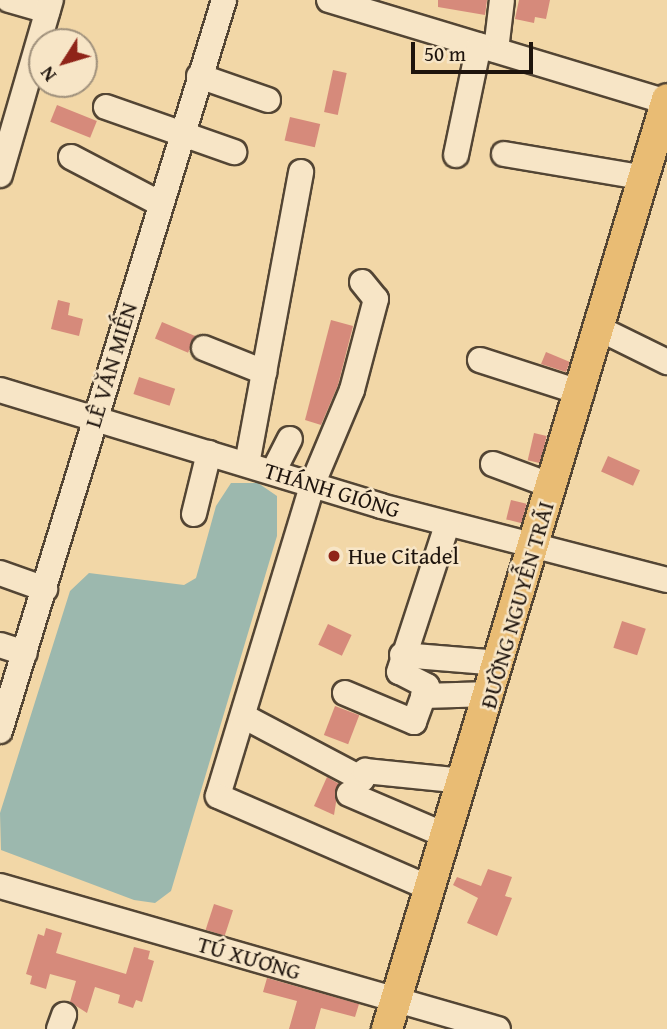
<!DOCTYPE html>
<html>
<head>
<meta charset="utf-8">
<style>
  body { margin:0 }
  #map { position:relative; width:667px; height:1029px; overflow:hidden; background:#f2d7a7; font-family:"Gentium Book Plus",serif }
  div>[style] { position:absolute }
  [style*='--x'] { left:calc(var(--x)*1px); top:calc(var(--y)*1px); width:calc(var(--w)*1px); rotate:calc(var(--a)*1deg) }
  .water>* { inset:0; background:#9cb8ae }
  .building>* { inset:0; background:#d68a7b; transform-origin:0 0 }
  .roads { filter:drop-shadow(2px 0 #534534) drop-shadow(-2px 0 #534534) drop-shadow(0 2px #534534) drop-shadow(0 -2px #534534) }
  .minor>* { height:24px; margin:-12px; padding:0 12px; transform-origin:12px; border-radius:12px; background:#f7e5c6 }
  .major>* { height:30px; margin:-15px; padding:0 15px; transform-origin:15px; border-radius:15px; background:#e9bc74 }
  .dots>* { width:19px; height:19px; translate:-50% -50%; box-sizing:border-box; border:4px solid #f7e5c6; border-radius:50% }
  span { translate:-50% -50%; white-space:nowrap; text-align:center; line-height:1.15; -webkit-text-stroke:5px #f7e5c6; paint-order:stroke }
  .street-label { font-size:23px; color:#1e140d }
  .poi-label { font-size:23px; color:#1e140d }
  .left { translate:0 -50%; text-align:left }
  .north { position:absolute; left:28px; top:28px; width:70px; height:70px; box-sizing:border-box; background:#f7e5c6; border:2px solid #a0917c; border-radius:50%; rotate:233deg; font-size:19px; font-weight:700; line-height:28px; text-align:center; color:#1e140d }
  .north::after { content:''; display:block; margin:auto; width:24px; height:32px; background:#8f2418; clip-path:polygon(50% 0,100% 100%,50% 72%,0 100%) }
  .scale { position:absolute; left:411px; top:42px; width:122px; height:32px; box-sizing:border-box; border:4px solid #1e140d; border-top:0; padding-left:9px; font-size:21px; line-height:24px; white-space:nowrap; color:#1e140d; -webkit-text-stroke:5px #f7e5c6; paint-order:stroke }
</style>
</head>
<body>
<div id="map">
  <div class="water">
    <i style="clip-path:polygon(231px 483px,258px 483px,277px 496px,277px 536px,171px 891px,155px 903px,134px 900px,1px 850px,0 813px,70px 591px,89px 573px,184px 585px,196px 578px,216px 506px)"></i>
  </div>
  <div class="building">
    <i style="clip-path:polygon(438px 0,487px 0,485px 15px,438px 7px)"></i>
    <i style="clip-path:polygon(519px 0,550px 0,546px 19px,535px 17px,534px 23px,515px 19px)"></i>
    <i style="left:333px;top:70px;width:14px;height:43px;rotate:12deg"></i>
    <i style="left:57px;top:105px;width:43px;height:18px;rotate:22deg"></i>
    <i style="left:290px;top:117px;width:31px;height:24px;rotate:13deg"></i>
    <i style="clip-path:polygon(58px 300px,70px 303px,68px 315px,83px 319px,79px 336px,51px 329px)"></i>
    <i style="clip-path:polygon(331px 320px,353px 326px,338px 385px,321px 425px,305px 420px)"></i>
    <i style="left:162px;top:322px;width:36px;height:18px;rotate:23deg"></i>
    <i style="clip-path:polygon(546px 352px,570px 362px,566px 372px,541px 364px)"></i>
    <i style="left:139px;top:377px;width:38px;height:18px;rotate:18deg"></i>
    <i style="left:534px;top:433px;width:13px;height:28px;rotate:13deg"></i>
    <i style="left:608px;top:456px;width:35px;height:17px;rotate:24deg"></i>
    <i style="left:511px;top:500px;width:16px;height:20px;rotate:14deg"></i>
    <i style="left:622px;top:621px;width:25px;height:28px;rotate:18deg"></i>
    <i style="left:328px;top:624px;width:26px;height:23px;rotate:25deg"></i>
    <i style="left:335px;top:706px;width:26px;height:31px;rotate:21deg"></i>
    <i style="clip-path:polygon(327px 777px,339px 784px,334px 815px,314px 806px)"></i>
    <i style="clip-path:polygon(488px 869px,512px 877px,505px 896px,512px 898px,497px 936px,467px 923px,478px 898px,453px 885px,457px 877px,481px 886px)"></i>
    <i style="left:214px;top:904px;width:20px;height:27px;rotate:18deg"></i>
    <i style="clip-path:polygon(46px 928px,62px 933px,56px 953px,126px 974px,134px 947px,150px 951px,148px 959px,154px 961px,142px 1002px,136px 1000px,133px 1008px,118px 1003px,120px 995px,95px 987px,87px 1013px,70px 1002px,76px 981px,50px 974px,46px 989px,30px 984px,32px 976px,26px 974px,38px 934px,44px 936px)"></i>
    <i style="clip-path:polygon(267px 978px,359px 1004px,355px 1017px,321px 1008px,315px 1029px,289px 1029px,297px 1001px,263px 992px)"></i>
  </div>
  <div class="roads">
    <div class="minor">
      <i style="--x:9;--y:0;--w:40;--a:16"></i>
      <i style="--x:329;--y:0;--w:353;--a:16.8"></i>
      <i style="--x:496;--y:50;--w:50;--a:-83.2"></i>
      <i style="--x:199;--y:76;--w:73;--a:19.2"></i>
      <i style="--x:106;--y:107;--w:136;--a:19.4"></i>
      <i style="--x:504;--y:154;--w:144;--a:9.6"></i>
      <i style="--x:456;--y:155;--w:112;--a:-78.2"></i>
      <i style="--x:71;--y:157;--w:99;--a:27.6"></i>
      <i style="--x:0;--y:175;--w:182;--a:-73.8"></i>
      <i style="--x:362;--y:282;--w:22;--a:51"></i>
      <i style="--x:376;--y:299;--w:94;--a:104.8"></i>
      <i style="--x:352;--y:390;--w:101;--a:112.8"></i>
      <i style="--x:313;--y:483;--w:327;--a:106.9"></i>
      <i style="--x:218;--y:796;--w:233;--a:23.5"></i>
      <i style="--x:600;--y:329;--w:75;--a:26.2"></i>
      <i style="--x:204;--y:348;--w:65;--a:21.8"></i>
      <i style="--x:480;--y:360;--w:107;--a:17.9"></i>
      <i style="--x:0;--y:390;--w:398;--a:16.9"></i>
      <i style="--x:381;--y:506;--w:295;--a:14.5"></i>
      <i style="--x:247;--y:464;--w:297;--a:-79.5"></i>
      <i style="--x:493;--y:464;--w:63;--a:20.4"></i>
      <i style="--x:273;--y:472;--w:37;--a:-63"></i>
      <i style="--x:194;--y:514;--w:63;--a:-76.2"></i>
      <i style="--x:0;--y:573;--w:48;--a:19.6"></i>
      <i style="--x:0;--y:645;--w:26;--a:18"></i>
      <i style="--x:402;--y:655;--w:98;--a:4.7"></i>
      <i style="--x:345;--y:693;--w:75;--a:22.8"></i>
      <i style="--x:414;--y:722;--w:38;--a:-70"></i>
      <i style="--x:427;--y:686;--w:31;--a:-153"></i>
      <i style="--x:399;--y:672;--w:155;--a:-71.9"></i>
      <i style="--x:423;--y:696;--w:68;--a:-1.7"></i>
      <i style="--x:243;--y:716;--w:135;--a:27.9"></i>
      <i style="--x:362;--y:779;--w:9;--a:-69"></i>
      <i style="--x:365;--y:771;--w:99;--a:5.8"></i>
      <i style="--x:0;--y:731;--w:765;--a:-72.96"></i>
      <i style="--x:349;--y:794;--w:107;--a:23.2"></i>
      <i style="--x:0;--y:886;--w:518;--a:16.02"></i>
      <i style="--x:59;--y:1029;--w:15;--a:-70"></i>
    </div>
    <div class="major">
      <i style="--x:387;--y:1029;--w:971;--a:-73.24"></i>
    </div>
  </div>
  <div class="dots">
    <i style="left:334px;top:556px;background:#8f2418"></i>
  </div>
  <div class="street-label">
    <span style="left:111px;top:365px;rotate:-73deg">LÊ VĂN MIẾN</span>
    <span style="left:332px;top:490px;rotate:17deg">THÁNH GIÓNG</span>
    <span style="left:517px;top:605px;rotate:-74deg">ĐƯỜNG NGUYỄN TRÃI</span>
    <span style="left:249px;top:958px;rotate:16deg">TÚ XƯƠNG</span>
  </div>
  <div class="poi-label">
    <span class="left" style="left:348px;top:556px">Hue Citadel</span>
  </div>
  <div class="north">N</div>
  <div class="scale">50 m</div>
</div>
</body>
</html>
